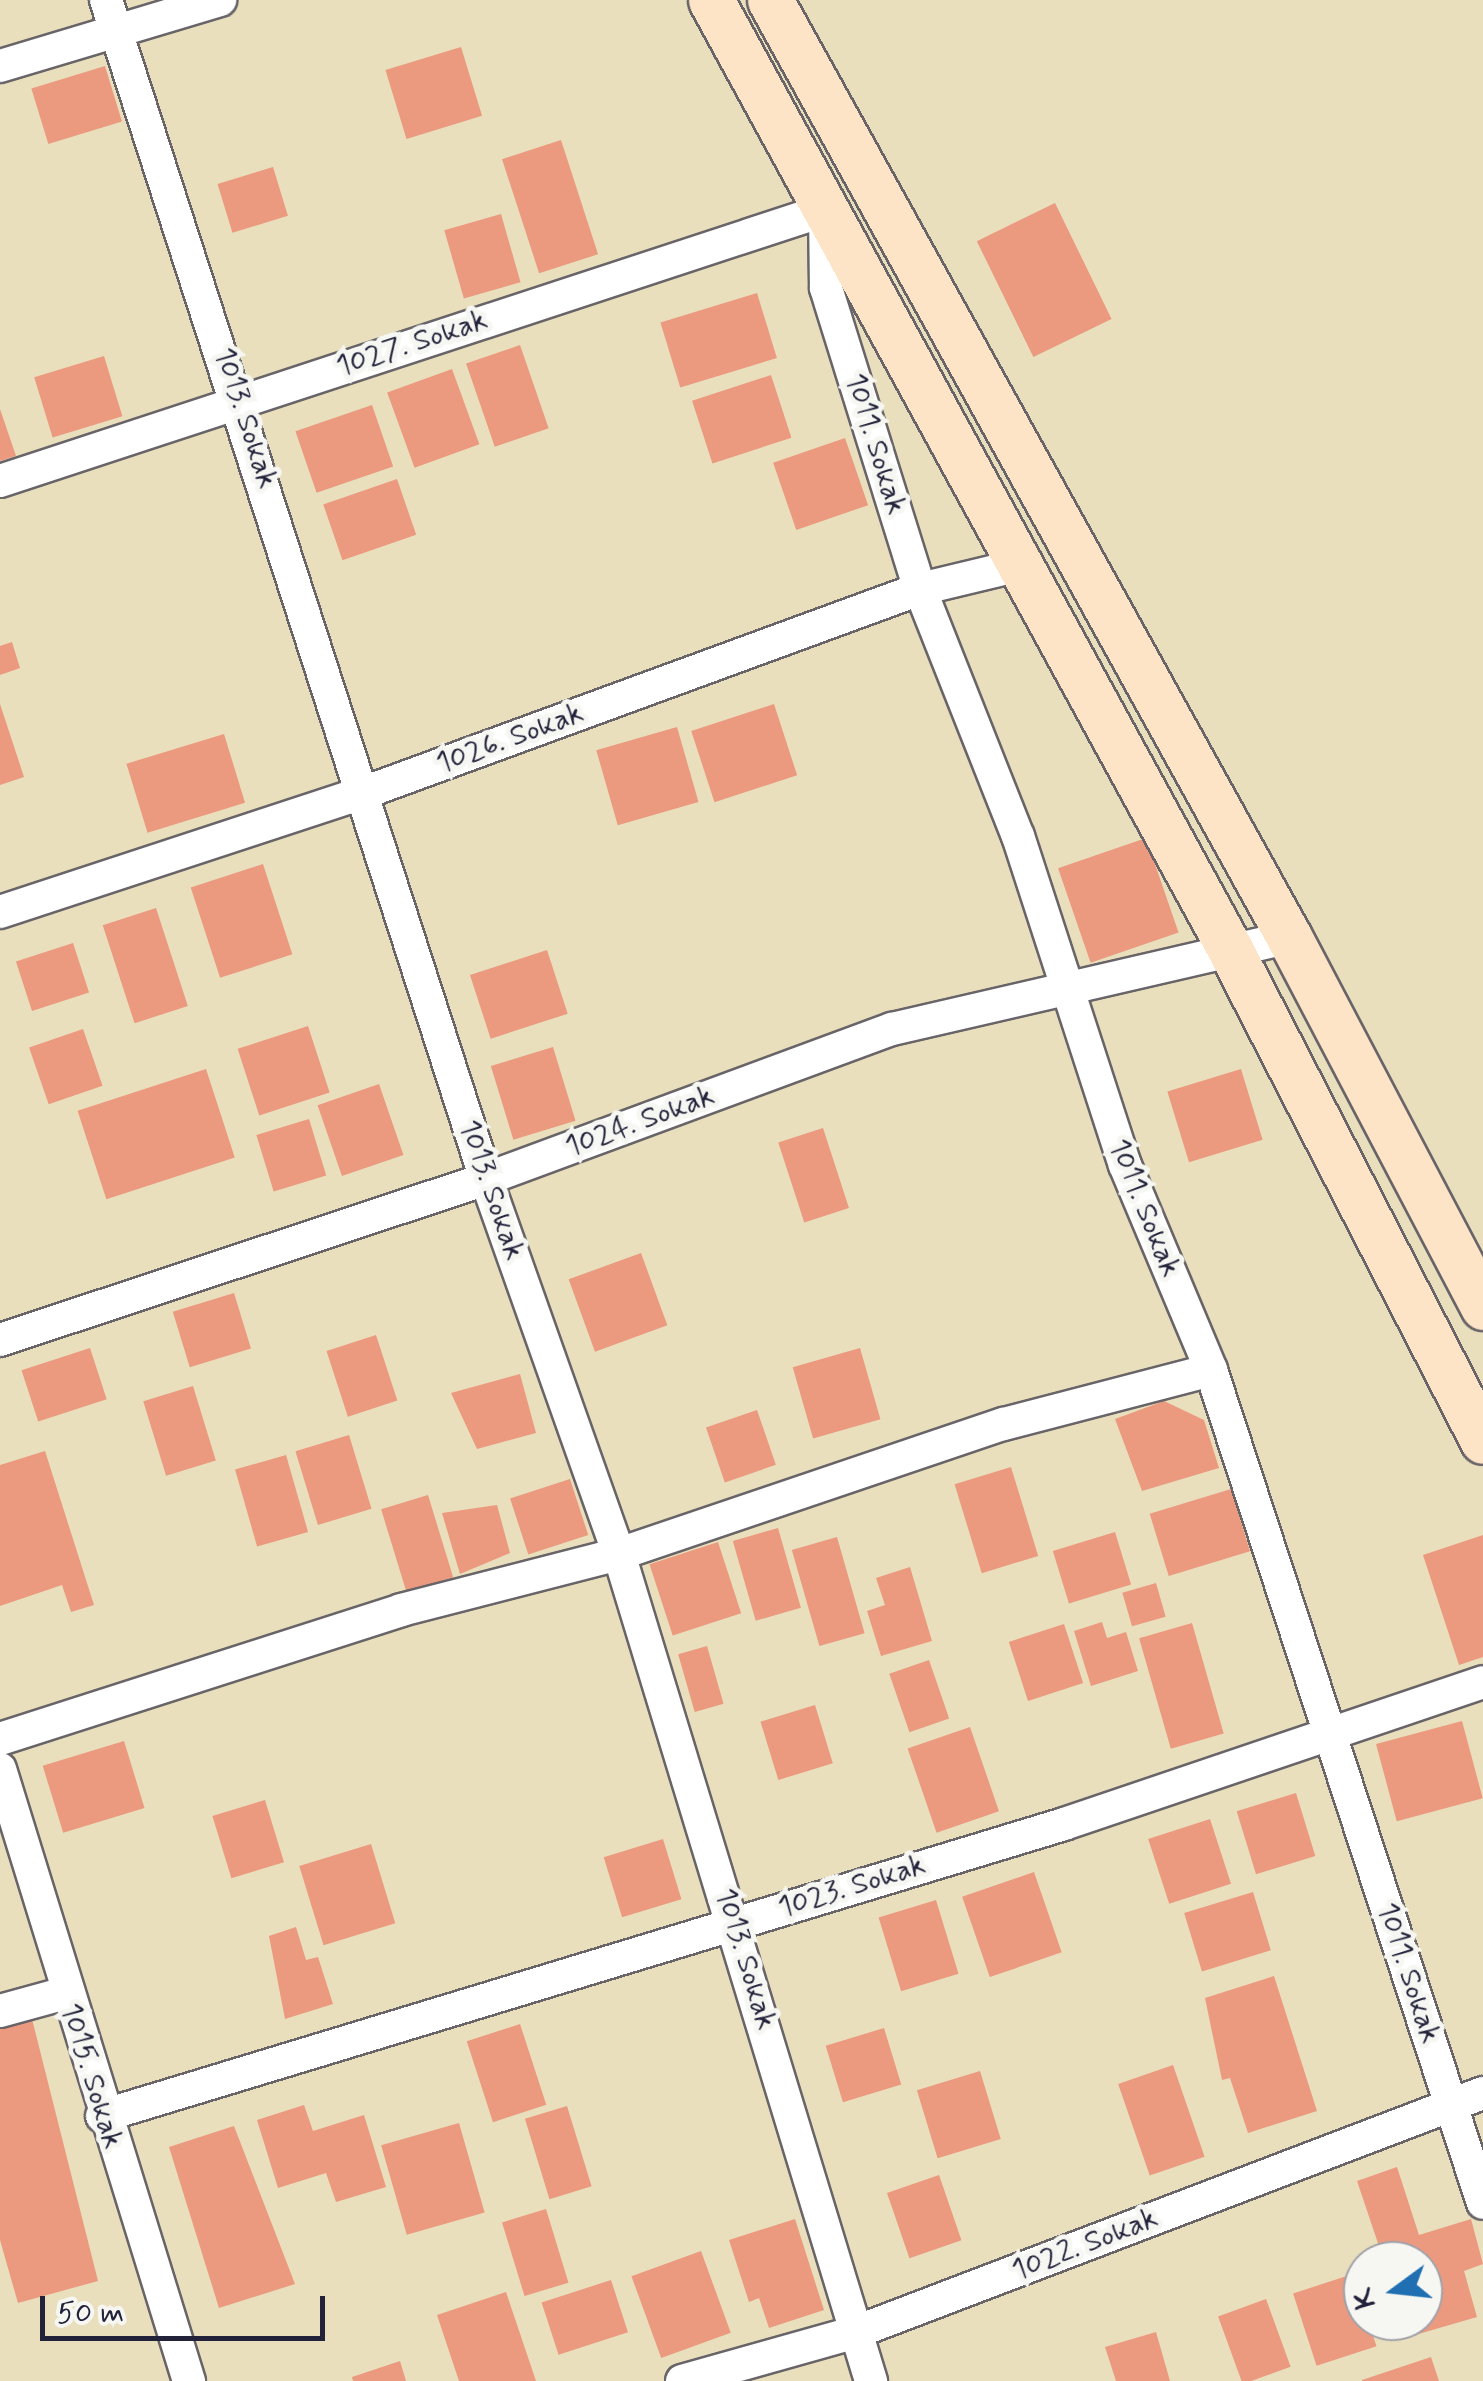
<!DOCTYPE html>
<html>
<head>
<meta charset="utf-8">
<style>
  body { margin:0 }
  #map { position:relative; width:1483px; height:2381px; overflow:hidden; background:#e9dfbc; font-family:Mynerve,sans-serif }
  div>[style] { position:absolute }
  [style*='--x'] { left:calc(var(--x)*1px); top:calc(var(--y)*1px); width:calc(var(--w)*1px); rotate:calc(var(--a)*1deg) }
  .building>* { inset:0; background:#eb997f; transform-origin:0 0 }
  .roads { filter:drop-shadow(2px 0 #686468) drop-shadow(-2px 0 #686468) drop-shadow(0 2px #686468) drop-shadow(0 -2px #686468) }
  .street>* { height:32px; margin:-16px; padding:0 16px; transform-origin:16px; border-radius:16px; background:#fff }
  .secondary>* { height:45px; margin:-22.5px; padding:0 22.5px; transform-origin:22.5px; border-radius:22.5px; background:#fee4c6 }
  span { translate:-50% -50%; white-space:nowrap; text-align:center; line-height:1.15; -webkit-text-stroke:10px #f6f6f2; paint-order:stroke }
  .street-label { font-size:30px; color:#22223b }
  .north { position:absolute; left:1343px; top:2241px; width:100px; height:100px; box-sizing:border-box; background:#f6f6f2; border:2px solid #a1a1a9; border-radius:50%; rotate:255deg; font-size:28px; font-weight:700; line-height:40px; text-align:center; color:#22223b }
  .north::after { content:''; display:block; margin:auto; width:35px; height:45px; background:#1f6fb2; clip-path:polygon(50% 0,100% 100%,50% 72%,0 100%) }
  .scale { position:absolute; left:40px; top:2296px; width:285px; height:45px; box-sizing:border-box; border:5px solid #22223b; border-top:0; padding-left:12px; font-size:30px; line-height:35px; white-space:nowrap; color:#22223b; -webkit-text-stroke:8px #f6f6f2; paint-order:stroke }
</style>
</head>
<body>
<div id="map">
  <div class="building">
    <i style="left:461px;top:47px;width:72px;height:79px;rotate:73deg"></i>
    <i style="left:105px;top:66px;width:58px;height:77px;rotate:73deg"></i>
    <i style="left:561px;top:140px;width:120px;height:62px;rotate:72deg"></i>
    <i style="left:273px;top:167px;width:51px;height:58px;rotate:73deg"></i>
    <i style="left:1055px;top:203px;width:129px;height:87px;rotate:64deg"></i>
    <i style="left:501px;top:214px;width:71px;height:59px;rotate:74deg"></i>
    <i style="left:757px;top:293px;width:68px;height:101px;rotate:73deg"></i>
    <i style="left:520px;top:345px;width:88px;height:57px;rotate:71deg"></i>
    <i style="left:104px;top:356px;width:63px;height:73px;rotate:73deg"></i>
    <i style="left:452px;top:369px;width:80px;height:69px;rotate:70deg"></i>
    <i style="left:771px;top:375px;width:66px;height:83px;rotate:72deg"></i>
    <i style="left:372px;top:405px;width:65px;height:81px;rotate:71deg"></i>
    <i style="clip-path:polygon(0 409px,16px 456px,0 461px)"></i>
    <i style="left:845px;top:438px;width:71px;height:76px;rotate:71deg"></i>
    <i style="left:397px;top:479px;width:59px;height:78px;rotate:71deg"></i>
    <i style="clip-path:polygon(12px 642px,20px 668px,0 675px,0 646px)"></i>
    <i style="clip-path:polygon(0 704px,24px 777px,0 785px)"></i>
    <i style="left:774px;top:704px;width:75px;height:87px;rotate:72deg"></i>
    <i style="left:677px;top:727px;width:78px;height:84px;rotate:74deg"></i>
    <i style="left:224px;top:734px;width:72px;height:102px;rotate:73deg"></i>
    <i style="left:1146px;top:838px;width:100px;height:93px;rotate:71deg"></i>
    <i style="left:263px;top:864px;width:95px;height:76px;rotate:72deg"></i>
    <i style="left:156px;top:908px;width:103px;height:56px;rotate:72deg"></i>
    <i style="left:73px;top:943px;width:52px;height:60px;rotate:72deg"></i>
    <i style="left:547px;top:950px;width:67px;height:81px;rotate:72deg"></i>
    <i style="left:308px;top:1026px;width:70px;height:74px;rotate:72deg"></i>
    <i style="left:83px;top:1029px;width:60px;height:57px;rotate:71deg"></i>
    <i style="left:553px;top:1047px;width:77px;height:65px;rotate:73deg"></i>
    <i style="left:206px;top:1069px;width:93px;height:135px;rotate:72deg"></i>
    <i style="left:1241px;top:1069px;width:74px;height:77px;rotate:73deg"></i>
    <i style="left:379px;top:1084px;width:75px;height:65px;rotate:71deg"></i>
    <i style="left:309px;top:1119px;width:59px;height:55px;rotate:73deg"></i>
    <i style="left:823px;top:1128px;width:84px;height:47px;rotate:72deg"></i>
    <i style="left:641px;top:1253px;width:77px;height:77px;rotate:70deg"></i>
    <i style="left:234px;top:1293px;width:58px;height:64px;rotate:73deg"></i>
    <i style="left:376px;top:1335px;width:69px;height:52px;rotate:72deg"></i>
    <i style="left:90px;top:1348px;width:54px;height:72px;rotate:72deg"></i>
    <i style="left:860px;top:1348px;width:74px;height:70px;rotate:74deg"></i>
    <i style="clip-path:polygon(520px 1374px,536px 1433px,477px 1449px,451px 1393px)"></i>
    <i style="left:193px;top:1386px;width:78px;height:52px;rotate:73deg"></i>
    <i style="clip-path:polygon(1164px 1401px,1204px 1420px,1219px 1468px,1142px 1491px,1115px 1419px)"></i>
    <i style="left:757px;top:1410px;width:58px;height:54px;rotate:71deg"></i>
    <i style="left:349px;top:1435px;width:77px;height:56px;rotate:73deg"></i>
    <i style="clip-path:polygon(45px 1451px,94px 1605px,71px 1612px,62px 1585px,0 1606px,0 1465px)"></i>
    <i style="left:286px;top:1455px;width:80px;height:53px;rotate:74deg"></i>
    <i style="left:1011px;top:1467px;width:93px;height:59px;rotate:73deg"></i>
    <i style="left:570px;top:1479px;width:59px;height:63px;rotate:72deg"></i>
    <i style="left:1231px;top:1489px;width:65px;height:85px;rotate:73deg"></i>
    <i style="left:428px;top:1495px;width:86px;height:49px;rotate:73deg"></i>
    <i style="clip-path:polygon(497px 1505px,510px 1553px,460px 1574px,442px 1513px)"></i>
    <i style="left:778px;top:1528px;width:83px;height:47px;rotate:74deg"></i>
    <i style="left:1115px;top:1532px;width:55px;height:65px;rotate:73deg"></i>
    <i style="clip-path:polygon(1483px 1535px,1483px 1657px,1459px 1665px,1423px 1555px)"></i>
    <i style="left:837px;top:1537px;width:100px;height:47px;rotate:74deg"></i>
    <i style="left:718px;top:1542px;width:75px;height:72px;rotate:72deg"></i>
    <i style="clip-path:polygon(910px 1567px,932px 1641px,881px 1656px,867px 1611px,885px 1605px,876px 1578px)"></i>
    <i style="left:1156px;top:1583px;width:35px;height:35px;rotate:74deg"></i>
    <i style="clip-path:polygon(1102px 1622px,1107px 1638px,1126px 1632px,1138px 1671px,1091px 1686px,1074px 1631px)"></i>
    <i style="left:1192px;top:1623px;width:115px;height:55px;rotate:74deg"></i>
    <i style="left:1064px;top:1624px;width:62px;height:58px;rotate:72deg"></i>
    <i style="left:707px;top:1646px;width:60px;height:30px;rotate:74deg"></i>
    <i style="left:929px;top:1660px;width:62px;height:42px;rotate:71deg"></i>
    <i style="left:815px;top:1705px;width:61px;height:57px;rotate:73deg"></i>
    <i style="left:1462px;top:1721px;width:80px;height:89px;rotate:75deg"></i>
    <i style="left:970px;top:1727px;width:89px;height:66px;rotate:71deg"></i>
    <i style="left:124px;top:1741px;width:70px;height:85px;rotate:73deg"></i>
    <i style="left:1296px;top:1793px;width:66px;height:62px;rotate:73deg"></i>
    <i style="left:265px;top:1800px;width:65px;height:55px;rotate:73deg"></i>
    <i style="left:1210px;top:1819px;width:68px;height:65px;rotate:72deg"></i>
    <i style="left:663px;top:1839px;width:63px;height:62px;rotate:73deg"></i>
    <i style="left:371px;top:1844px;width:83px;height:75px;rotate:73deg"></i>
    <i style="left:1034px;top:1872px;width:85px;height:76px;rotate:71deg"></i>
    <i style="left:1253px;top:1892px;width:61px;height:72px;rotate:73deg"></i>
    <i style="left:936px;top:1900px;width:77px;height:60px;rotate:73deg"></i>
    <i style="clip-path:polygon(296px 1927px,306px 1960px,318px 1957px,333px 2004px,285px 2019px,269px 1936px)"></i>
    <i style="clip-path:polygon(1274px 1976px,1317px 2111px,1248px 2133px,1230px 2078px,1222px 2080px,1205px 1998px)"></i>
    <i style="clip-path:polygon(32px 2019px,98px 2281px,18px 2303px,0 2240px,0 2028px)"></i>
    <i style="left:520px;top:2024px;width:85px;height:56px;rotate:72deg"></i>
    <i style="left:884px;top:2028px;width:59px;height:61px;rotate:73deg"></i>
    <i style="left:1173px;top:2065px;width:97px;height:58px;rotate:71deg"></i>
    <i style="left:980px;top:2071px;width:71px;height:66px;rotate:73deg"></i>
    <i style="clip-path:polygon(304px 2105px,313px 2131px,364px 2115px,386px 2187px,336px 2202px,326px 2173px,278px 2188px,257px 2120px)"></i>
    <i style="left:567px;top:2106px;width:84px;height:44px;rotate:73deg"></i>
    <i style="left:459px;top:2123px;width:93px;height:81px;rotate:74deg"></i>
    <i style="clip-path:polygon(234px 2126px,295px 2284px,219px 2308px,169px 2147px)"></i>
    <i style="clip-path:polygon(1397px 2167px,1419px 2235px,1471px 2219px,1483px 2264px,1464px 2271px,1477px 2317px,1415px 2335px,1423px 2261px,1384px 2261px,1357px 2181px)"></i>
    <i style="left:939px;top:2175px;width:69px;height:55px;rotate:71deg"></i>
    <i style="left:546px;top:2209px;width:77px;height:46px;rotate:73deg"></i>
    <i style="clip-path:polygon(795px 2219px,824px 2310px,769px 2328px,759px 2298px,749px 2302px,729px 2240px)"></i>
    <i style="left:701px;top:2251px;width:87px;height:74px;rotate:70deg"></i>
    <i style="left:1353px;top:2274px;width:76px;height:63px;rotate:72deg"></i>
    <i style="left:611px;top:2280px;width:55px;height:73px;rotate:72deg"></i>
    <i style="clip-path:polygon(506px 2292px,536px 2381px,459px 2381px,437px 2315px)"></i>
    <i style="left:1266px;top:2299px;width:72px;height:51px;rotate:70deg"></i>
    <i style="clip-path:polygon(1156px 2332px,1170px 2381px,1116px 2381px,1105px 2347px)"></i>
    <i style="clip-path:polygon(1431px 2357px,1439px 2381px,1362px 2381px,1362px 2380px)"></i>
    <i style="clip-path:polygon(400px 2361px,406px 2381px,353px 2381px,352px 2377px)"></i>
  </div>
  <div class="roads">
    <div class="street">
      <i style="--x:106;--y:0;--w:1239;--a:72.14"></i>
      <i style="--x:486;--y:1179;--w:398;--a:70.5"></i>
      <i style="--x:619;--y:1554;--w:865;--a:73.05"></i>
      <i style="--x:0;--y:66;--w:230;--a:-16.7"></i>
      <i style="--x:0;--y:481;--w:868;--a:-18.18"></i>
      <i style="--x:825;--y:210;--w:78;--a:89.3"></i>
      <i style="--x:826;--y:288;--w:315;--a:72.7"></i>
      <i style="--x:920;--y:589;--w:266;--a:68.4"></i>
      <i style="--x:1018;--y:836;--w:346;--a:72"></i>
      <i style="--x:1125;--y:1165;--w:222;--a:67.2"></i>
      <i style="--x:1211;--y:1370;--w:876;--a:71.92"></i>
      <i style="--x:0;--y:912;--w:382;--a:-18.2"></i>
      <i style="--x:363;--y:793;--w:593;--a:-20.12"></i>
      <i style="--x:920;--y:589;--w:103;--a:-13.5"></i>
      <i style="--x:0;--y:1340;--w:512;--a:-18.33"></i>
      <i style="--x:486;--y:1179;--w:433;--a:-20.3"></i>
      <i style="--x:892;--y:1029;--w:408;--a:-13"></i>
      <i style="--x:0;--y:1739;--w:421;--a:-17.8"></i>
      <i style="--x:401;--y:1610;--w:225;--a:-14.4"></i>
      <i style="--x:619;--y:1554;--w:406;--a:-18.7"></i>
      <i style="--x:1004;--y:1424;--w:214;--a:-14.6"></i>
      <i style="--x:0;--y:1769;--w:641;--a:72.84"></i>
      <i style="--x:0;--y:2011;--w:68;--a:-15.3"></i>
      <i style="--x:102;--y:2116;--w:1005;--a:-16.88"></i>
      <i style="--x:1064;--y:1824;--w:442;--a:-18.7"></i>
      <i style="--x:682;--y:2381;--w:181;--a:-15.7"></i>
      <i style="--x:856;--y:2332;--w:671;--a:-20.87"></i>
    </div>
    <div class="secondary">
      <i style="--x:711;--y:0;--w:1082;--a:61.33"></i>
      <i style="--x:1230;--y:949;--w:553;--a:62.79"></i>
      <i style="--x:770;--y:0;--w:1071;--a:61.02"></i>
      <i style="--x:1289;--y:937;--w:418;--a:62.3"></i>
    </div>
  </div>
  <div class="street-label">
    <span style="left:412px;top:344px;rotate:-18deg">1027. Sokak</span>
    <span style="left:245px;top:418px;rotate:72deg">1013. Sokak</span>
    <span style="left:875px;top:444px;rotate:73deg">1011. Sokak</span>
    <span style="left:510px;top:739px;rotate:-20deg">1026. Sokak</span>
    <span style="left:640px;top:1122px;rotate:-20deg">1024. Sokak</span>
    <span style="left:491px;top:1190px;rotate:71deg">1013. Sokak</span>
    <span style="left:1144px;top:1208px;rotate:68deg">1011. Sokak</span>
    <span style="left:852px;top:1887px;rotate:-17deg">1023. Sokak</span>
    <span style="left:745px;top:1959px;rotate:73deg">1013. Sokak</span>
    <span style="left:1408px;top:1973px;rotate:72deg">1011. Sokak</span>
    <span style="left:91px;top:2076px;rotate:73deg">1015. Sokak</span>
    <span style="left:1085px;top:2245px;rotate:-21deg">1022. Sokak</span>
  </div>
  <div class="north">K</div>
  <div class="scale">50 m</div>
</div>
</body>
</html>
